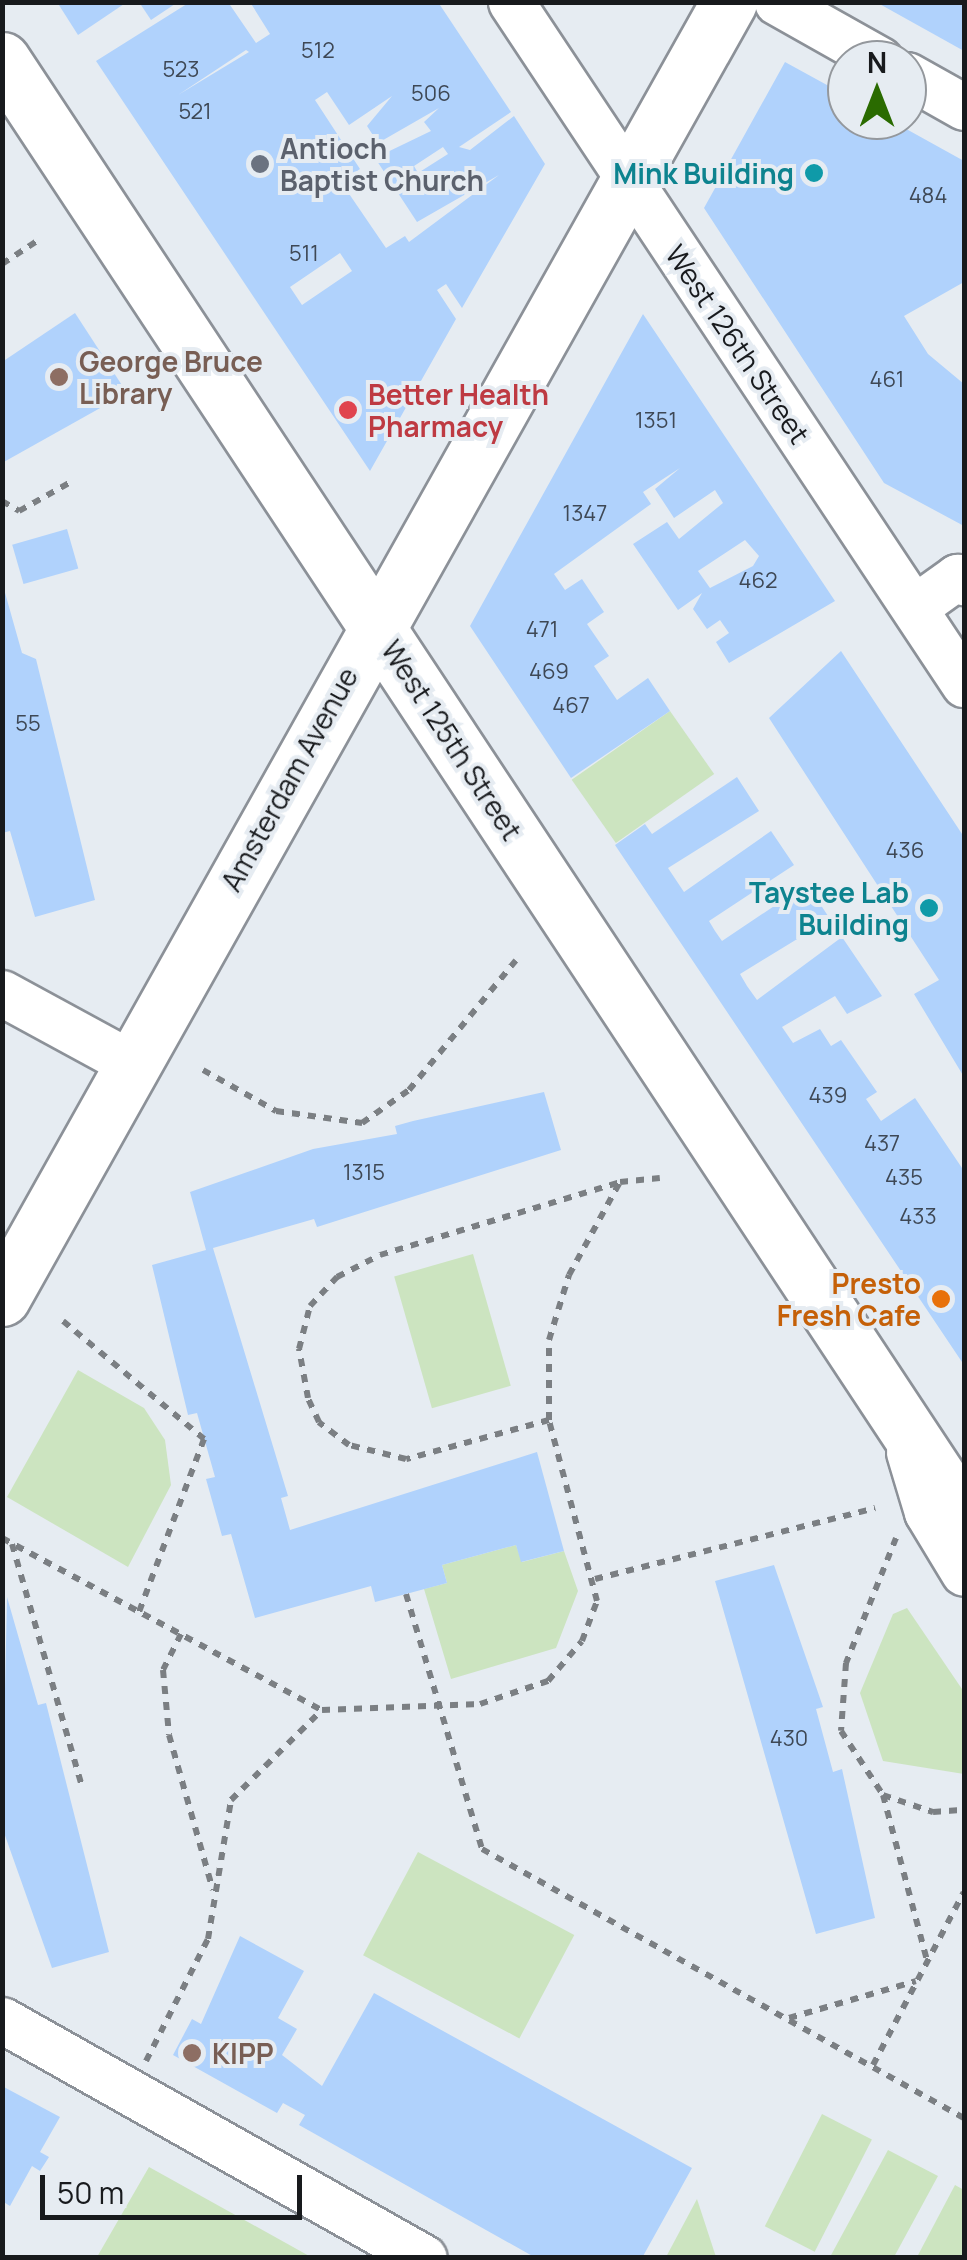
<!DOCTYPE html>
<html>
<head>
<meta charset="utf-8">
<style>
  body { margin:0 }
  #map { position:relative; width:967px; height:2260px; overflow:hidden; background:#e6ecf2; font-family:Manrope,sans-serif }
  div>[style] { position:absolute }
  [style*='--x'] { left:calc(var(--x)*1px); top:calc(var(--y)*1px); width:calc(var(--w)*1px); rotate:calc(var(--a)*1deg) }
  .green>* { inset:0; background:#cce4c0; transform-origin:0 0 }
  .building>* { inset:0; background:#b0d2fc; transform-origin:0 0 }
  .path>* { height:6px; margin-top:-3px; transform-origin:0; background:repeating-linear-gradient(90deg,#7b7f83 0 8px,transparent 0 16px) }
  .roads { filter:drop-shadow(2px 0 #8c9198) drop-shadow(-2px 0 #8c9198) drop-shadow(0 2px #8c9198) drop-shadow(0 -2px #8c9198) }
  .minor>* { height:45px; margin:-22.5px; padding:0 22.5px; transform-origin:22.5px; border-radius:22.5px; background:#fff }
  .major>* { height:55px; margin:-27.5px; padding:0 27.5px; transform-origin:27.5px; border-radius:27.5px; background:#fff }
  .dots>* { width:28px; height:28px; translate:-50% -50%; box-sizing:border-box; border:5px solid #e6ecf2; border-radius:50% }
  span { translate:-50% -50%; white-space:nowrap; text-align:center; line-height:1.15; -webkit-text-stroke:8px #e6ecf2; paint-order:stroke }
  .number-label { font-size:22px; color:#3e4855 }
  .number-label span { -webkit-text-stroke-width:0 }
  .worship-label { font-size:28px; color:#5b616d; font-weight:700 }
  .left { translate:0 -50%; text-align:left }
  .culture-label { font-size:28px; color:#0d838f; font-weight:700 }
  .right { translate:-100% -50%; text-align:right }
  .street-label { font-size:28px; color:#181a1d }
  .education-label { font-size:28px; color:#785e54; font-weight:700 }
  .health-label { font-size:28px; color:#be3a42; font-weight:700 }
  .food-label { font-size:28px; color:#c56008; font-weight:700 }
  .frame { position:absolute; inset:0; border:5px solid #181a1d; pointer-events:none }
  .north { position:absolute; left:827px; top:40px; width:100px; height:100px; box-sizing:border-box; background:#e6ecf2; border:2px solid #94989d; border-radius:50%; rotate:0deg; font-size:28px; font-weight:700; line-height:40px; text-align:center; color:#181a1d }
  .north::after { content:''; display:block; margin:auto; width:35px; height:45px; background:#2a6b00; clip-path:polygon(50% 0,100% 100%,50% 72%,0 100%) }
  .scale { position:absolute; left:40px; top:2175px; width:262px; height:45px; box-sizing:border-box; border:5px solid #181a1d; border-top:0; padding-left:12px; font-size:30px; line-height:35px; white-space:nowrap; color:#181a1d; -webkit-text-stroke:8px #e6ecf2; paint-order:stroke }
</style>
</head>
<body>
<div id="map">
  <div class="green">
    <i style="left:670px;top:711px;width:77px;height:120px;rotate:55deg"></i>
    <i style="left:473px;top:1254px;width:137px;height:82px;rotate:74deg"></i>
    <i style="clip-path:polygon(78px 1370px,144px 1408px,165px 1440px,171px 1485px,128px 1567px,7px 1497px)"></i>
    <i style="clip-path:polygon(516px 1545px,522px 1562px,564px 1551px,578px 1591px,556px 1648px,451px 1679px,424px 1589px,447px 1583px,442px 1565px)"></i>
    <i style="clip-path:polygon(907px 1608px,964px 1692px,964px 1774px,883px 1761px,860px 1693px,893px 1614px)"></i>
    <i style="left:418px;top:1852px;width:177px;height:117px;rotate:28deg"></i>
    <i style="left:822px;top:2114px;width:56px;height:126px;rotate:27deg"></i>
    <i style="clip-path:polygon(888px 2150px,938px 2176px,894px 2257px,830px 2257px)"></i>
    <i style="clip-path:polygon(149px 2167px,311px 2257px,97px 2257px)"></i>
    <i style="clip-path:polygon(955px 2185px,964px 2190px,964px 2257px,917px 2257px)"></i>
    <i style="clip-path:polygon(697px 2199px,716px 2257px,666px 2257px)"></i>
  </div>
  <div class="building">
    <i style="clip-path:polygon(57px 2px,127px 2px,78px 35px)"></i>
    <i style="clip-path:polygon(139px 2px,178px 2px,151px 20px)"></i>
    <i style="clip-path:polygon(evenodd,190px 2px,228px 2px,256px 43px,270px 34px,250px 2px,438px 2px,511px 112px,459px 147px,470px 150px,514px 116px,545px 164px,462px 308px,446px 284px,437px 290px,456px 319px,370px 471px,96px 61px,190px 2px,246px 50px,249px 52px,178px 95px,246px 50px,190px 2px,327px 92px,349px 125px,392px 96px,367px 126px,378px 143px,439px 108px,424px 122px,431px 131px,375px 158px,417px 222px,499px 175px,409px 242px,405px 236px,386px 248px,341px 182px,360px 169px,315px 100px,327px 92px,190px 2px,443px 147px,448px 154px,418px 173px,414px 166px,443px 147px,190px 2px,340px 253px,352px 271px,302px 305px,290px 287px,340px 253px)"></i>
    <i style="clip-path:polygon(876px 2px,964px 2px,964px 51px)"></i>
    <i style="clip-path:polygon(785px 62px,847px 96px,847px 120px,890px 120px,964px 161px,964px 282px,904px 316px,928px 354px,964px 384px,964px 526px,884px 483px,704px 208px)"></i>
    <i style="clip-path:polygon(75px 313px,127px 393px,2px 463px,2px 362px)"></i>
    <i style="clip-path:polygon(evenodd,643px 314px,835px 601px,729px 663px,716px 642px,729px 633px,720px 620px,707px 629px,693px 609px,702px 593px,678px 610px,633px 544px,667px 522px,679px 539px,723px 503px,715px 490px,674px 518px,655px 489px,680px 468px,643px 492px,651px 504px,554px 574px,565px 590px,582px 579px,604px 612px,587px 624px,609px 656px,594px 666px,617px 700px,648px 678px,670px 711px,571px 778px,470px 626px,643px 314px,745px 540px,759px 556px,753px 566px,710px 588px,698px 571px,745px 540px)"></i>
    <i style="left:67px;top:529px;width:41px;height:57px;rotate:74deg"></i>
    <i style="clip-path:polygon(2px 582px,22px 653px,36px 659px,95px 900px,35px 917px,10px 831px,2px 833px)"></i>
    <i style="clip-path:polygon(841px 651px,964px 837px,964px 1077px,914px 994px,939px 980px,769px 718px)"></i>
    <i style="clip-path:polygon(737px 777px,759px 811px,668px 868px,684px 892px,771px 831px,794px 865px,709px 921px,715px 931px,722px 941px,807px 884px,830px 919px,740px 974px,747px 986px,757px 1000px,842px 937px,882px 996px,847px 1014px,835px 996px,782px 1027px,793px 1043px,820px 1029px,831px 1046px,841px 1040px,877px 1092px,866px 1099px,881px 1121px,915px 1098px,964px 1171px,964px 1365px,615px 845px,645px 824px,652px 834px)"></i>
    <i style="clip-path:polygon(544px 1092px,561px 1150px,317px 1227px,314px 1219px,213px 1248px,288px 1496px,281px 1498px,290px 1530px,537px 1452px,564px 1551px,521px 1562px,516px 1545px,442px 1565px,447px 1583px,406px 1594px,375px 1602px,371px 1586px,255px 1618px,231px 1534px,222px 1536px,206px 1479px,215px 1477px,197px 1413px,188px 1415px,152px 1265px,206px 1250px,190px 1192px,313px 1149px,397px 1134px,395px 1126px,413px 1121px)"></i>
    <i style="clip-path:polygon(774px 1565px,823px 1707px,816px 1709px,833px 1772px,842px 1769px,875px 1918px,816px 1934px,715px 1581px)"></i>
    <i style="clip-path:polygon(7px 1597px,38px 1705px,46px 1703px,109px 1952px,52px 1968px,2px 1827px)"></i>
    <i style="clip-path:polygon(240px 1936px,304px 1971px,278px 2018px,297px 2029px,282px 2055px,322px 2086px,374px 1993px,692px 2168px,642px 2258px,536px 2258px,299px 2125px,305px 2115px,283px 2103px,277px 2113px,173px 2055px,192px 2019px,201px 2024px)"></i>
    <i style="clip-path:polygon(2px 2086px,60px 2117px,40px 2152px,49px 2157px,40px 2171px,32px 2166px,10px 2206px,2px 2201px)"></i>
  </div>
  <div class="path">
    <i style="--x:2;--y:264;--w:45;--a:-33.3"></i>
    <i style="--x:2;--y:501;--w:20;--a:30"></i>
    <i style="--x:19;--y:511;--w:57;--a:-29.2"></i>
    <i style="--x:203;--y:1070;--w:84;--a:29.3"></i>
    <i style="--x:276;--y:1111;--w:87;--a:7.9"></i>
    <i style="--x:362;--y:1123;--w:57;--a:-35.1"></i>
    <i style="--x:409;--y:1090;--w:168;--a:-50.5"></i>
    <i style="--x:63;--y:1321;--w:184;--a:39.9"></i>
    <i style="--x:204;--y:1439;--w:185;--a:110.6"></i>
    <i style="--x:549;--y:1420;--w:148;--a:164.7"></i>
    <i style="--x:406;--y:1459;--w:59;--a:-166.2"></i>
    <i style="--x:349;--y:1445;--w:38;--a:-143"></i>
    <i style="--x:319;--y:1422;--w:26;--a:-115"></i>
    <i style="--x:308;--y:1398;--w:50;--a:-100.4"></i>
    <i style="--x:299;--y:1349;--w:44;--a:-75.7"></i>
    <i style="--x:310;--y:1306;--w:40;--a:-47"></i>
    <i style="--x:337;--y:1277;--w:48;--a:-27.1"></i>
    <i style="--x:380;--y:1255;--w:251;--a:-16.9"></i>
    <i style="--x:620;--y:1182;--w:40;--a:-5.7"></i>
    <i style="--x:2;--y:1538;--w:363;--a:28.3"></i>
    <i style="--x:322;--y:1710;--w:158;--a:-2.2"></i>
    <i style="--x:480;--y:1704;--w:72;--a:-18.7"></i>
    <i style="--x:548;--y:1681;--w:52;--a:-49.6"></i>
    <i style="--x:582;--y:1641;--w:43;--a:-69.4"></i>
    <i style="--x:597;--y:1601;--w:187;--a:-104.9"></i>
    <i style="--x:549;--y:1420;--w:80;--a:-90"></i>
    <i style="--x:549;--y:1340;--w:68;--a:-72.9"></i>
    <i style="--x:569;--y:1275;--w:106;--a:-61.3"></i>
    <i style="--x:896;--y:1538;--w:135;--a:111.8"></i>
    <i style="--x:846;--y:1663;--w:68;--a:94.2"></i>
    <i style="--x:841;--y:1731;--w:77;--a:56.7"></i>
    <i style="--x:883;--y:1795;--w:53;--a:18.8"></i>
    <i style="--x:933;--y:1812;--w:31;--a:-4"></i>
    <i style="--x:12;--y:1544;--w:252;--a:73.9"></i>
    <i style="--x:595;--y:1579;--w:289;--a:-14.2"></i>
    <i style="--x:406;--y:1594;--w:266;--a:73.4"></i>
    <i style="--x:482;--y:1849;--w:552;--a:29.17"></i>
    <i style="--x:181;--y:1634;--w:40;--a:116.6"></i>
    <i style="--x:163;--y:1670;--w:65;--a:84.7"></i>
    <i style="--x:169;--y:1735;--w:161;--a:74.2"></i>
    <i style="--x:883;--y:1795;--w:171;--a:75.1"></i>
    <i style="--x:789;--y:2018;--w:132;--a:-16.2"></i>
    <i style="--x:146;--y:2061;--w:137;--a:-63.1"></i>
    <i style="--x:208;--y:1939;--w:141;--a:-80.6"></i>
    <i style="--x:231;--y:1800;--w:128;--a:-44.7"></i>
    <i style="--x:873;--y:2065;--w:195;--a:-62.3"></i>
  </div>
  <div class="roads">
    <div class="minor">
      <i style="--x:511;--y:2;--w:819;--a:56.41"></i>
      <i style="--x:777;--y:2;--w:118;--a:29.4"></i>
      <i style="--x:907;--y:75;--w:65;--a:29.3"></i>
      <i style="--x:915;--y:607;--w:52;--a:-35.5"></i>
      <i style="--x:957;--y:577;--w:9;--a:36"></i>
      <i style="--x:2;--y:993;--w:148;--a:28.6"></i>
      <i style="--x:909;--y:1452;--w:63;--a:73.3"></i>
      <i style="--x:927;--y:1512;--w:71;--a:58.8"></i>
      <i style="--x:2;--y:2020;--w:484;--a:29.4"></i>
    </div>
    <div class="major">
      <i style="--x:2;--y:60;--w:1745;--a:56.55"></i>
      <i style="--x:2;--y:1298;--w:1486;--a:-60.71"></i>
    </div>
  </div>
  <div class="dots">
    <i style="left:260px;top:164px;background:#6b7280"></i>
    <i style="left:814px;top:173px;background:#0f9aa8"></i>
    <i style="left:59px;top:377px;background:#8d6e63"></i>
    <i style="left:348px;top:410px;background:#e0444e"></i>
    <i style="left:929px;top:908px;background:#0f9aa8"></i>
    <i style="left:941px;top:1299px;background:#e8710a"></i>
    <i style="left:192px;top:2053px;background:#8d6e63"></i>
  </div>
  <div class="number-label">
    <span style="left:318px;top:51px">512</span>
    <span style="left:181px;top:70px">523</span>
    <span style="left:431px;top:94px">506</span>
    <span style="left:195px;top:112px">521</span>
    <span style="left:928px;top:196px">484</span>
    <span style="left:304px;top:254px">511</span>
    <span style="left:887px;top:380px">461</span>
    <span style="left:656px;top:421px">1351</span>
    <span style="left:585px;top:514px">1347</span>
    <span style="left:758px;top:581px">462</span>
    <span style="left:542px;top:630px">471</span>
    <span style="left:549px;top:672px">469</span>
    <span style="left:571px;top:706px">467</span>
    <span style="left:28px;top:724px">55</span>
    <span style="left:905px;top:851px">436</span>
    <span style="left:828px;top:1096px">439</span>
    <span style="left:882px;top:1144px">437</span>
    <span style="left:364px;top:1173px">1315</span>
    <span style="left:904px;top:1178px">435</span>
    <span style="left:918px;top:1217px">433</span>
    <span style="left:789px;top:1739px">430</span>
  </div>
  <div class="worship-label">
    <span class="left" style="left:280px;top:164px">Antioch<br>Baptist Church</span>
  </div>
  <div class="culture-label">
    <span class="right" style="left:794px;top:173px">Mink Building</span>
    <span class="right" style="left:909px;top:908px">Taystee Lab<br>Building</span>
  </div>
  <div class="street-label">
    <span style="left:738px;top:344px;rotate:56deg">West 126th Street</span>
    <span style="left:452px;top:740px;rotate:57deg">West 125th Street</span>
    <span style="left:289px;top:779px;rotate:-61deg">Amsterdam Avenue</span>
  </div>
  <div class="education-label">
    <span class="left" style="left:79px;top:377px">George Bruce<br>Library</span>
    <span class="left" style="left:212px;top:2053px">KIPP</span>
  </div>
  <div class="health-label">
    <span class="left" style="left:368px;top:410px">Better Health<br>Pharmacy</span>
  </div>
  <div class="food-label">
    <span class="right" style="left:921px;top:1299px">Presto<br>Fresh Cafe</span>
  </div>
  <div class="frame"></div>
  <div class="north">N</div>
  <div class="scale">50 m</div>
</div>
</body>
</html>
